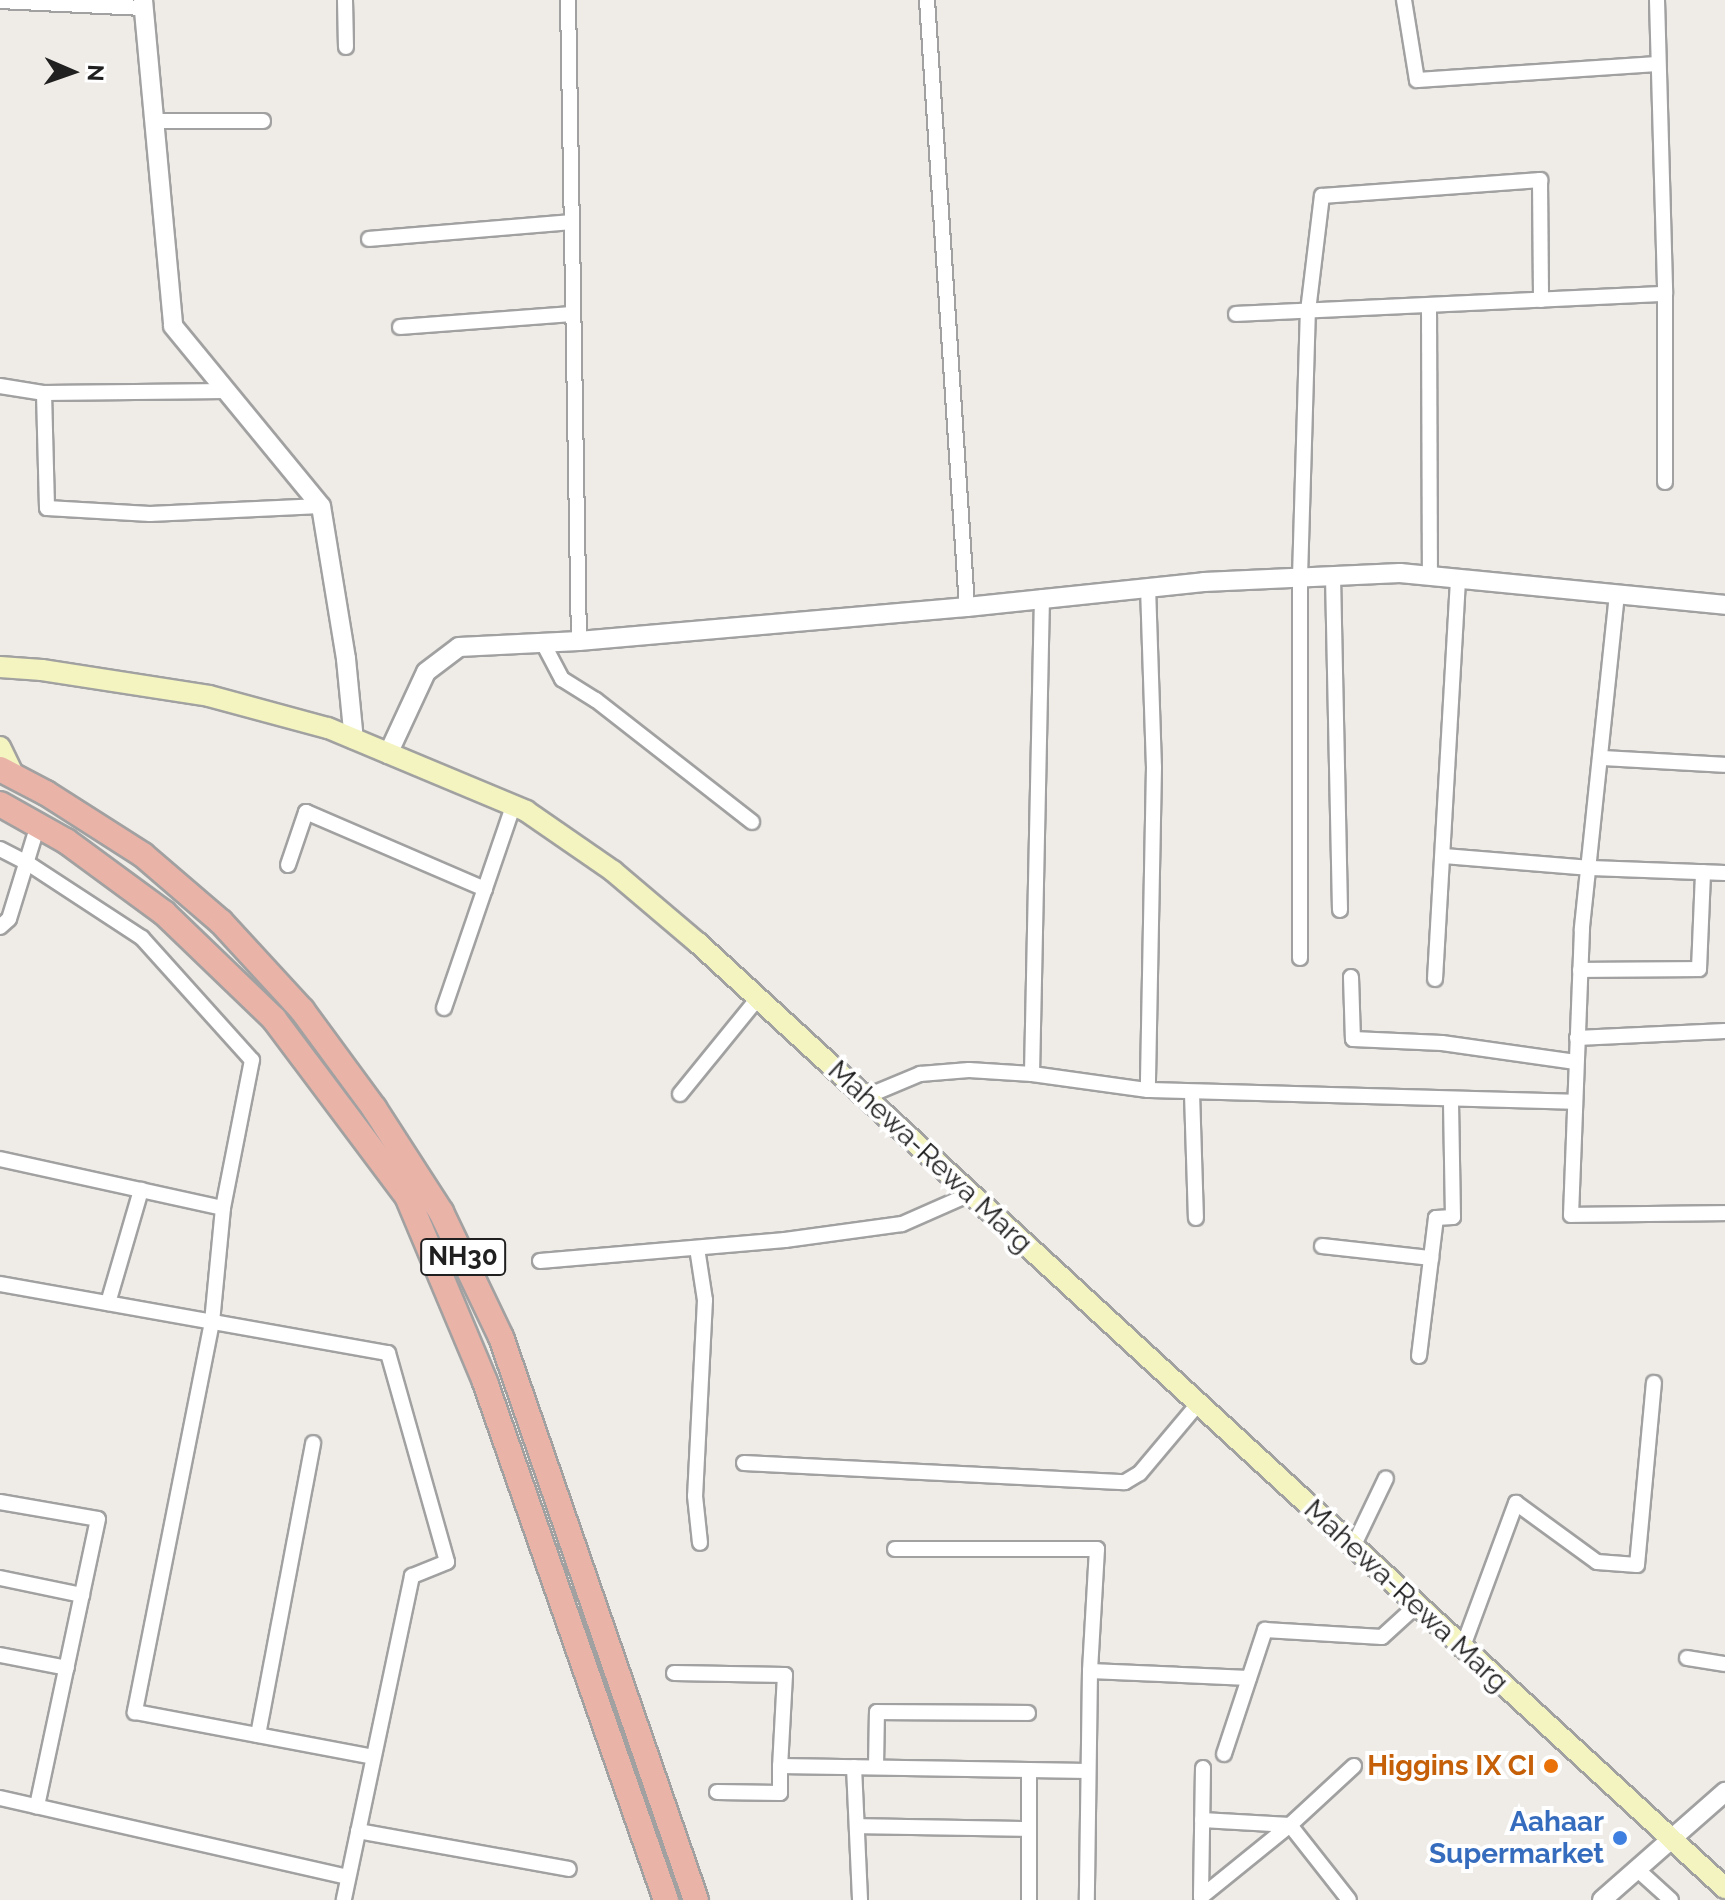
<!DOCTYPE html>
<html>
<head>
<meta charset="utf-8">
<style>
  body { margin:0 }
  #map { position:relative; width:1725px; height:1900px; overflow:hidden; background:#efece7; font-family:Raleway,sans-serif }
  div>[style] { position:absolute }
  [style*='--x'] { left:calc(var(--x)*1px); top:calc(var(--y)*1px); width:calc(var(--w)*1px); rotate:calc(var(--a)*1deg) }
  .roads { filter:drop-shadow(2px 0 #a1a1a1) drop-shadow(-2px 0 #a1a1a1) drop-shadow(0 2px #a1a1a1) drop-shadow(0 -2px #a1a1a1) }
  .minor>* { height:14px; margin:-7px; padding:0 7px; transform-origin:7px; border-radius:7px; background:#fff }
  .tertiary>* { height:18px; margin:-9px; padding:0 9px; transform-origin:9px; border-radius:9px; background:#fff }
  .secondary>* { height:20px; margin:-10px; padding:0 10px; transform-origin:10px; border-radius:10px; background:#f4f4c1 }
  .trunk>* { height:24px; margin:-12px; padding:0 12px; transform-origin:12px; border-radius:12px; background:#e9b3a8 }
  .dots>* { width:22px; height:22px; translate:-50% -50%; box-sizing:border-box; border:4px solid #fff; border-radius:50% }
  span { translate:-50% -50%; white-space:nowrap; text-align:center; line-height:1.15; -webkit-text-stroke:8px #fff; paint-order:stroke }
  .shield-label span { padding:2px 6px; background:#fff; border:2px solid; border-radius:6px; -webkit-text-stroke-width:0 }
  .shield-label { font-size:26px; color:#202020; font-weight:700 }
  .street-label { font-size:28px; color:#202020 }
  .food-label { font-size:28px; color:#c56008; font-weight:700 }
  .right { translate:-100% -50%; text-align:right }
  .shop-label { font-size:28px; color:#366cbe; font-weight:700 }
  .north { position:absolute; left:32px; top:32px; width:80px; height:80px; -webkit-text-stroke:6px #fff; paint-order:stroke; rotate:92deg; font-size:22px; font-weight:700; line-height:32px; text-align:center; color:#202020 }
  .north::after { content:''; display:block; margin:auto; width:28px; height:36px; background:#202020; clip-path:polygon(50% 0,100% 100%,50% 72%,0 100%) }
</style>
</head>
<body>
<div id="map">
  <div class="roads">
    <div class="minor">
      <i style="--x:345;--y:0;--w:47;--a:88.8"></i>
      <i style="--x:568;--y:0;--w:641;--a:89.02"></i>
      <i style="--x:927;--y:0;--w:608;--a:86.23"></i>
      <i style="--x:1404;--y:0;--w:81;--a:80.8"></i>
      <i style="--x:1417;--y:80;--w:241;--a:-3.8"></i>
      <i style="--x:1657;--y:0;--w:294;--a:88.4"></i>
      <i style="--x:1665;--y:294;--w:188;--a:90"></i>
      <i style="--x:0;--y:1;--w:144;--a:2.8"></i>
      <i style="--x:154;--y:121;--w:109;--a:0"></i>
      <i style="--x:369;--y:239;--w:203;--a:-4.8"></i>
      <i style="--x:1429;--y:306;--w:270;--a:89.8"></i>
      <i style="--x:1236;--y:314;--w:429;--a:-2.7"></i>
      <i style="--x:400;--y:327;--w:172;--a:-4.3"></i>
      <i style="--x:0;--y:386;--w:45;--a:9"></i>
      <i style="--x:44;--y:393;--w:182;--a:-0.6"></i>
      <i style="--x:44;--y:393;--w:115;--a:88.5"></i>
      <i style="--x:47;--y:508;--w:103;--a:3.3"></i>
      <i style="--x:150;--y:514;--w:171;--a:-2.7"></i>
      <i style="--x:1333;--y:576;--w:334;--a:88.8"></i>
      <i style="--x:1148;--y:587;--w:180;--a:88.1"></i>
      <i style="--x:1154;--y:767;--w:323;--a:91.1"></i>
      <i style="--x:1148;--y:1090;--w:427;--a:1.6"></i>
      <i style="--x:1617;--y:594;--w:337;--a:96"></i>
      <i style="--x:1582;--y:929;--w:286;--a:92.2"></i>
      <i style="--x:1571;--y:1215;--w:154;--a:-0.7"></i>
      <i style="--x:543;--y:643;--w:41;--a:62.2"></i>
      <i style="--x:562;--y:679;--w:40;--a:32"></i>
      <i style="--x:596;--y:700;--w:198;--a:38"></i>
      <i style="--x:1601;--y:758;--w:124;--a:3.2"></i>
      <i style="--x:0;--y:849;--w:29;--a:27"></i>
      <i style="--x:26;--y:862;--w:139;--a:33.2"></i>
      <i style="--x:142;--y:938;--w:164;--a:48"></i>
      <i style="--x:252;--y:1060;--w:151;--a:101.1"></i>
      <i style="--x:223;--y:1208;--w:115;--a:95.5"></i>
      <i style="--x:212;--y:1322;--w:398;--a:101.2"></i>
      <i style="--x:135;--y:1712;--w:242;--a:10.7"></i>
      <i style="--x:1444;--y:856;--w:147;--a:4.7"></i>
      <i style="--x:1591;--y:868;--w:134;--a:2.1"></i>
      <i style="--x:288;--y:865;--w:56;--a:-71.2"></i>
      <i style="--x:306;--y:812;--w:195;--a:23.3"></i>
      <i style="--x:0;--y:927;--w:12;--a:-42"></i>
      <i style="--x:9;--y:919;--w:98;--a:-72.9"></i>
      <i style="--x:1300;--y:958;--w:381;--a:-90"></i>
      <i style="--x:1300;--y:577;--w:266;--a:-88.3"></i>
      <i style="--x:1308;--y:311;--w:116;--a:-83.1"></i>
      <i style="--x:1322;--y:196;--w:219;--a:-4.2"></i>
      <i style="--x:1540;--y:180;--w:120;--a:89.5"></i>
      <i style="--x:1580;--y:970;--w:119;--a:-0.5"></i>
      <i style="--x:1699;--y:969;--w:97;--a:-87.6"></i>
      <i style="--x:1351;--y:977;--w:62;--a:88.2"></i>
      <i style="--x:1353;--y:1039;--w:89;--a:2.6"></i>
      <i style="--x:1442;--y:1043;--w:135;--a:8.1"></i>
      <i style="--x:1435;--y:979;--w:401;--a:-86.7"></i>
      <i style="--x:444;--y:1008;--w:213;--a:-71.1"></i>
      <i style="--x:1577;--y:1038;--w:148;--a:-2.7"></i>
      <i style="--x:1032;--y:1074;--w:477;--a:-88.8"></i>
      <i style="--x:1192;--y:1093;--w:125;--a:88.2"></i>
      <i style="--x:680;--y:1094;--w:124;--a:-50.9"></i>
      <i style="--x:865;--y:1097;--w:60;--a:-22.7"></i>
      <i style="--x:920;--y:1074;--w:49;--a:-4.7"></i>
      <i style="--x:969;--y:1070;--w:63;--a:3.6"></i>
      <i style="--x:1032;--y:1074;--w:117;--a:7.9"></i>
      <i style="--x:0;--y:1159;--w:228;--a:12.4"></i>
      <i style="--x:1322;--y:1246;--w:110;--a:6.3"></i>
      <i style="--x:697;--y:1248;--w:53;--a:81.3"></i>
      <i style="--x:705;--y:1300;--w:196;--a:92.9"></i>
      <i style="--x:695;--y:1496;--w:47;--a:83.9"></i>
      <i style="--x:540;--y:1261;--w:246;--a:-4.9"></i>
      <i style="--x:785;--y:1240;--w:118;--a:-7.8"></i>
      <i style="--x:902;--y:1224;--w:74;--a:-23.8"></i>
      <i style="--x:0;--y:1284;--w:394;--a:10.1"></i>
      <i style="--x:388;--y:1353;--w:217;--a:74.2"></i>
      <i style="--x:447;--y:1562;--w:38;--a:158"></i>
      <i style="--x:412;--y:1576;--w:331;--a:101.9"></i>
      <i style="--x:108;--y:1303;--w:118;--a:-73.7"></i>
      <i style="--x:1419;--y:1356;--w:139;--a:-83"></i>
      <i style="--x:1436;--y:1218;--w:17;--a:-3"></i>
      <i style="--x:1453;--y:1217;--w:118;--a:-91"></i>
      <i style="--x:744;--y:1463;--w:381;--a:2.9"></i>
      <i style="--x:1125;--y:1482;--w:17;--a:-31"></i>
      <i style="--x:1140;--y:1473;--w:90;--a:-50"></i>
      <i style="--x:0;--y:1502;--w:99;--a:9.8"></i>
      <i style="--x:98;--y:1519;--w:294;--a:102"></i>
      <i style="--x:1353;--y:1547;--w:76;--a:-64.4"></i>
      <i style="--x:895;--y:1549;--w:202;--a:0"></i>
      <i style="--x:1097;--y:1549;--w:122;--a:93.3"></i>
      <i style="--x:1090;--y:1671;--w:229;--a:90.8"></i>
      <i style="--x:0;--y:1578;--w:84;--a:11.7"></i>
      <i style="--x:1462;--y:1649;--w:156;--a:-69.7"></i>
      <i style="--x:1516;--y:1503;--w:100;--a:36.1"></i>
      <i style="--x:1597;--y:1562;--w:40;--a:4.3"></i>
      <i style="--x:1637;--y:1565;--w:183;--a:-84.7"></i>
      <i style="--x:0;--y:1655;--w:68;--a:11"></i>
      <i style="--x:1687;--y:1658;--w:38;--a:9"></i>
      <i style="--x:1090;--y:1671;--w:159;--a:2.5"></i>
      <i style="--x:674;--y:1673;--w:111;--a:1"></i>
      <i style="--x:785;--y:1675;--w:91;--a:93.1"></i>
      <i style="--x:258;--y:1735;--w:297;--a:-79.3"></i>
      <i style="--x:1224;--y:1754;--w:131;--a:-71.7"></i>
      <i style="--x:1265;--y:1630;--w:117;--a:3.4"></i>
      <i style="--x:1382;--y:1637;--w:46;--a:-42.4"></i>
      <i style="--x:854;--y:1767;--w:133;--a:87.4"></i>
      <i style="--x:876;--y:1767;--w:55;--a:-89"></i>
      <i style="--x:877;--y:1712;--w:151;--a:0.4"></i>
      <i style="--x:1203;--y:1768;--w:129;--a:90.9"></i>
      <i style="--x:1201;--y:1897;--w:114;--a:-39"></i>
      <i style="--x:1290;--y:1825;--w:87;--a:-42.7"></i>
      <i style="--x:1029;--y:1770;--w:59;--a:1"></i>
      <i style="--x:717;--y:1792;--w:63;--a:0.9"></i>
      <i style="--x:780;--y:1793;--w:27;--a:-90"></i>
      <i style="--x:780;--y:1766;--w:249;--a:0.9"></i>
      <i style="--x:1029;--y:1770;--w:130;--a:90"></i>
      <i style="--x:0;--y:1798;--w:356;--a:12.8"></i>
      <i style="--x:1202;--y:1820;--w:88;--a:3.3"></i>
      <i style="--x:1290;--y:1825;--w:95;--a:51.8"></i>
      <i style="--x:857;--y:1826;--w:172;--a:1"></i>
      <i style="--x:358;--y:1831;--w:214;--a:10.2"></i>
      <i style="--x:1639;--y:1871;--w:43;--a:42.2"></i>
    </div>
    <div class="tertiary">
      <i style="--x:143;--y:0;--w:327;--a:84.7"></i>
      <i style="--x:173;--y:326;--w:233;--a:50.6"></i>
      <i style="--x:321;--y:506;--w:155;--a:80.7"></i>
      <i style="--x:346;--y:659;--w:81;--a:84.4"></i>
      <i style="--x:388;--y:754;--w:90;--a:-65.1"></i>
      <i style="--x:426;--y:672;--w:41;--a:-37.1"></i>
      <i style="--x:459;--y:647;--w:120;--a:-2.9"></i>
      <i style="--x:579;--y:641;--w:389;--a:-5"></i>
      <i style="--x:967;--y:607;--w:238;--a:-6"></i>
      <i style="--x:1204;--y:582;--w:196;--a:-2.6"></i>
      <i style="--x:1400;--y:573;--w:327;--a:5.6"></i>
      <i style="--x:1602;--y:1900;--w:164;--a:-41.3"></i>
    </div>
    <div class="secondary">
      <i style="--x:0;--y:667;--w:42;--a:4.1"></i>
      <i style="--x:42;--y:670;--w:169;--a:8.8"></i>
      <i style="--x:209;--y:696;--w:123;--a:15.1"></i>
      <i style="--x:328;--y:728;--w:215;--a:22.7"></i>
      <i style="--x:526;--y:811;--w:106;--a:34.6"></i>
      <i style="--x:613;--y:871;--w:111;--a:40.3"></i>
      <i style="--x:698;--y:943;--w:1396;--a:42.62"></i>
      <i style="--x:0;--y:747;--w:32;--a:64"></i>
    </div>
    <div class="trunk">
      <i style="--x:0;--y:769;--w:52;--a:27.6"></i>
      <i style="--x:46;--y:793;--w:115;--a:32.6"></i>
      <i style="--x:143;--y:855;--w:103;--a:40.7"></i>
      <i style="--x:221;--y:922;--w:120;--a:47.4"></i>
      <i style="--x:302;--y:1010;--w:122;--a:53.7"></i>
      <i style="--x:374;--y:1108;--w:124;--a:57.2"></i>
      <i style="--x:441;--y:1212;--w:139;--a:64.4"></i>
      <i style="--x:501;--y:1337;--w:596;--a:70.9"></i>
      <i style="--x:0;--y:804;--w:76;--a:29.3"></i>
      <i style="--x:66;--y:841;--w:122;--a:36.3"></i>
      <i style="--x:164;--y:913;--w:153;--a:43.9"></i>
      <i style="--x:274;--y:1019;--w:221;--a:53.1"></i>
      <i style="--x:407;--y:1196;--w:202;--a:67.2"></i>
      <i style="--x:485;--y:1382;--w:549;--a:70.74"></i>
    </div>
  </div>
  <div class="dots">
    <i style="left:1551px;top:1766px;background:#e8710a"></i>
    <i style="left:1620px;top:1838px;background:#3f7fe0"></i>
  </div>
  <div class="shield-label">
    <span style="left:463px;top:1257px">NH30</span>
  </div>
  <div class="street-label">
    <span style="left:930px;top:1157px;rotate:43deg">Mahewa-Rewa Marg</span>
    <span style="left:1406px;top:1596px;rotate:43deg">Mahewa-Rewa Marg</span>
  </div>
  <div class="food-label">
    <span class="right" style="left:1535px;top:1766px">Higgins IX CI</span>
  </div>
  <div class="shop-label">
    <span class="right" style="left:1604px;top:1838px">Aahaar<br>Supermarket</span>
  </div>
  <div class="north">N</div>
</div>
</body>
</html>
